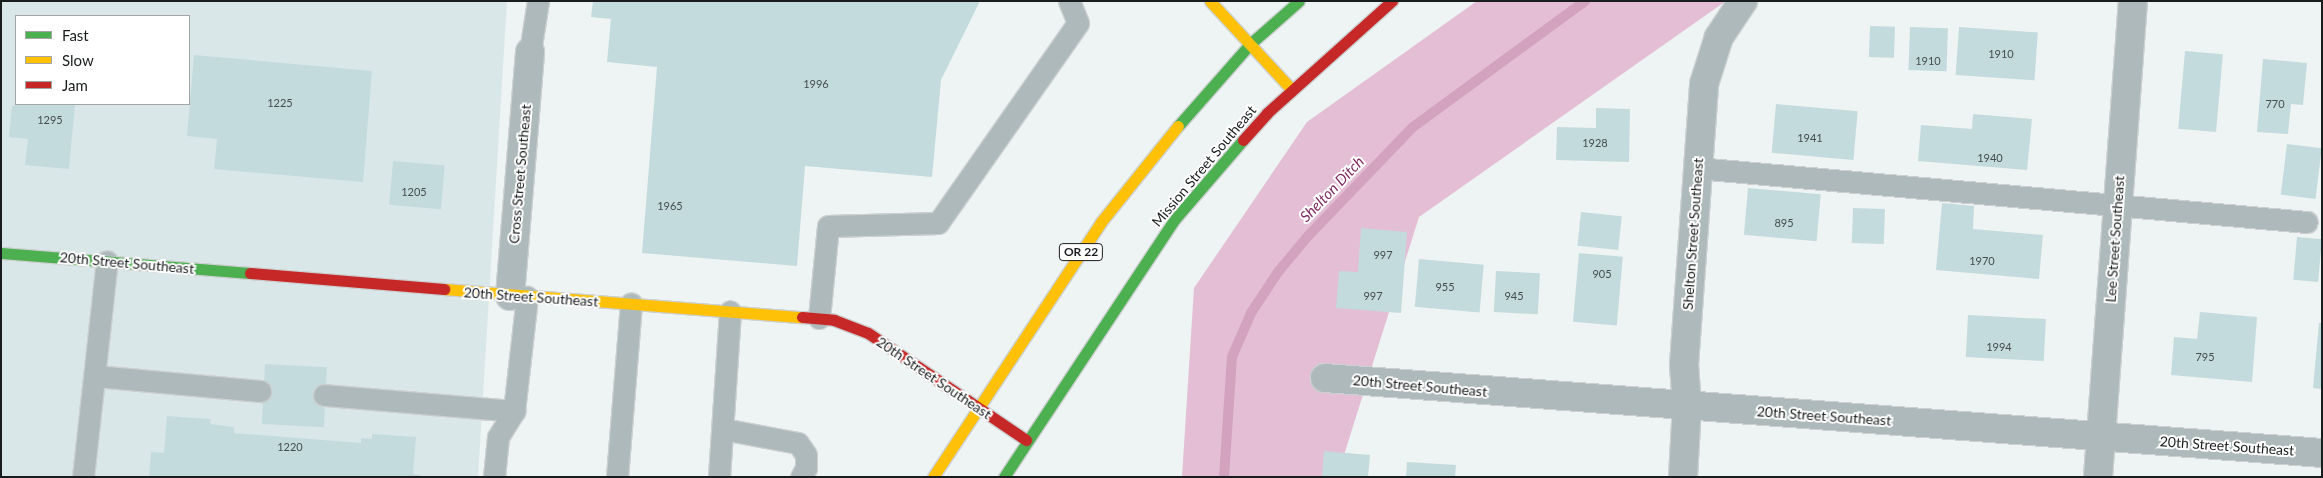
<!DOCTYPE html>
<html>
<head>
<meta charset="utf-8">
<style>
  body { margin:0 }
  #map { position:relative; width:2323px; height:478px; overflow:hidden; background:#eef3f3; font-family:Lato,sans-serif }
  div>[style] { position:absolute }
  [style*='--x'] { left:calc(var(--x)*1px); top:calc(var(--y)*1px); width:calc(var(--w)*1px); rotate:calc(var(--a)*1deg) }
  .built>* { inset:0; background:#dae7e9 }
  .forest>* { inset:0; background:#e3bed4 }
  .stream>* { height:10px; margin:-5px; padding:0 5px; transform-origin:5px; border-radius:5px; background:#d2a2be }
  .building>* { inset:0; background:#c4dbde; transform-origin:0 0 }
  .roads { filter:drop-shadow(1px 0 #cdd0d0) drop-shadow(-1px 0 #cdd0d0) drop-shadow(0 1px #cdd0d0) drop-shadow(0 -1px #cdd0d0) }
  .lane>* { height:21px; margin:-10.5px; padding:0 10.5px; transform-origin:10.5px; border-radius:10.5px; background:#adb9bb }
  .street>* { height:28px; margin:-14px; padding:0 14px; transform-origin:14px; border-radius:14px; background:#adb9bb }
  .fast>* { height:11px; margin:-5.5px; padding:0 5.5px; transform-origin:5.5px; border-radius:5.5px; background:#4caf50 }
  .slow>* { height:11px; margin:-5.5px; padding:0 5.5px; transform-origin:5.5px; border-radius:5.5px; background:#ffc107 }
  .jam>* { height:11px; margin:-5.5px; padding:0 5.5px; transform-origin:5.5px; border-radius:5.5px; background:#c62828 }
  span { translate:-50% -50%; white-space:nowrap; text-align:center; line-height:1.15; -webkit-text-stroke:4px #fff; paint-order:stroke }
  .number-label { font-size:11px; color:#444c4e }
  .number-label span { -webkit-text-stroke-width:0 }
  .shield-label span { padding:1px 4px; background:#fff; border:1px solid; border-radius:4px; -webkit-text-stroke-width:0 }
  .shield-label { font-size:12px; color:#1a1d1e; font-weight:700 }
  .street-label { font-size:14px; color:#1a1d1e }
  .water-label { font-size:15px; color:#7f2b61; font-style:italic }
  .frame { position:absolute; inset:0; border:2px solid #1a1d1e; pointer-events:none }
  .legend { position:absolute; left:15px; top:15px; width:175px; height:90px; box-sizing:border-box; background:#fff; border:1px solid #a3a5a5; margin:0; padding:6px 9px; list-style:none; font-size:15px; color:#1a1d1e }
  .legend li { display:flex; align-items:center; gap:10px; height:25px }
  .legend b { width:25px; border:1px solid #a3a5a5 }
</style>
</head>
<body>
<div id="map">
  <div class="built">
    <i style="clip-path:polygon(evenodd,1px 1px,507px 1px,478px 477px,1px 477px,1px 1px,16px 16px,189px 16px,189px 104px,16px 104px,16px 16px)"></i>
  </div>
  <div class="forest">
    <i style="clip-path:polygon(1477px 1px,1726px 1px,1419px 217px,1337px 477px,1182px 477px,1194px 288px,1307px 122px)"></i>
  </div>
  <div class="stream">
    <i style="--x:1224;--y:477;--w:120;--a:-86.2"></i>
    <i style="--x:1232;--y:357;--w:48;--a:-66.6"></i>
    <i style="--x:1251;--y:313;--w:49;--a:-56.6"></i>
    <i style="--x:1278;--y:272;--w:47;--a:-50.2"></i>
    <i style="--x:1308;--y:236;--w:151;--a:-46.1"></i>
    <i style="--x:1413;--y:127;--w:213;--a:-36.2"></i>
  </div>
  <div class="building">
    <i style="clip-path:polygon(593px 1px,980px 1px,941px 80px,932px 177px,805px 166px,797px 266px,642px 253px,657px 67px,607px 62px,611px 19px,591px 17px)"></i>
    <i style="left:1870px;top:26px;width:25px;height:31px;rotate:2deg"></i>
    <i style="left:1910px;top:27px;width:38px;height:43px;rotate:2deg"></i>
    <i style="left:1959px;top:27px;width:79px;height:48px;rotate:4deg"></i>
    <i style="left:2185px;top:51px;width:38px;height:78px;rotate:5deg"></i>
    <i style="clip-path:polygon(194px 55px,372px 71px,363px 182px,214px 169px,217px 139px,187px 136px)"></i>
    <i style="clip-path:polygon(2263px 59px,2307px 63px,2303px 105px,2291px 104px,2288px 134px,2257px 132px)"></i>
    <i style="clip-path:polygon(22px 104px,75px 104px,69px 169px,25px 165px,28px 139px,9px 137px,12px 106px)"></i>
    <i style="left:1776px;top:104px;width:82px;height:49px;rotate:5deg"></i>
    <i style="clip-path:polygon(1596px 108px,1630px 109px,1629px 162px,1556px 160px,1557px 127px,1596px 128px)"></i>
    <i style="clip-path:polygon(1973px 114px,2032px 119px,2027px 170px,1918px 161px,1921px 125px,1972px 129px)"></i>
    <i style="left:2287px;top:144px;width:35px;height:51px;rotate:7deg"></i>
    <i style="left:393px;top:161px;width:52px;height:44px;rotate:5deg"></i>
    <i style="left:1748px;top:188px;width:73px;height:47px;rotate:5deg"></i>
    <i style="clip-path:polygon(1942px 203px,1974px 206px,1973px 229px,2043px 235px,2039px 279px,1936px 270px)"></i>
    <i style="left:1853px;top:208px;width:32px;height:35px;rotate:2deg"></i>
    <i style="left:1581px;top:212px;width:41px;height:34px;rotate:6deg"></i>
    <i style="clip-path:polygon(1361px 228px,1407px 232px,1401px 313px,1336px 308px,1339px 271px,1358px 272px)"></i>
    <i style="left:2297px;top:237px;width:25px;height:43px;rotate:5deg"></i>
    <i style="left:1579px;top:253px;width:44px;height:69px;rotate:5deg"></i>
    <i style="left:1419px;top:259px;width:65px;height:48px;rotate:5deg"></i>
    <i style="left:1496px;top:271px;width:44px;height:41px;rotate:3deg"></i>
    <i style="clip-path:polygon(2200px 312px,2257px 317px,2252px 382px,2171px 375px,2174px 337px,2197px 339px)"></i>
    <i style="left:1968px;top:315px;width:78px;height:42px;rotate:3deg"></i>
    <i style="clip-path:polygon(2319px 323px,2322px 323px,2322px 389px,2313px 388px)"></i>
    <i style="left:265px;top:364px;width:62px;height:60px;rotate:3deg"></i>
    <i style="clip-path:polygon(167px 416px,211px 419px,210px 424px,234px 427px,234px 433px,361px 443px,361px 438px,372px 439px,372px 434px,416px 437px,413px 474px,428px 477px,149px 477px,151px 452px,164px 453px)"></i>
    <i style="clip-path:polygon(1324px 451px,1370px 455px,1368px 477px,1322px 477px)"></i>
    <i style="clip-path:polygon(1407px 462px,1456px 465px,1455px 477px,1406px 477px)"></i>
  </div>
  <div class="roads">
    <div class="lane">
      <i style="--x:530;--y:52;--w:52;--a:-81.1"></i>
      <i style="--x:1697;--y:168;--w:612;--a:5.06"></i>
      <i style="--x:819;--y:318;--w:92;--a:-84.4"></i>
      <i style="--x:828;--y:226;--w:110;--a:-1.6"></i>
      <i style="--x:938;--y:223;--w:244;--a:-55"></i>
      <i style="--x:1078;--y:23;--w:24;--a:-112"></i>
      <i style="--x:95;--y:376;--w:166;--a:5.2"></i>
      <i style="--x:324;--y:395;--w:191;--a:4.8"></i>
      <i style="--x:723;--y:429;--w:76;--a:10.6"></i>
      <i style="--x:798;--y:443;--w:14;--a:56"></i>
      <i style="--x:806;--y:455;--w:13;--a:90"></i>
      <i style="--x:806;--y:468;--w:10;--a:119"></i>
      <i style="--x:83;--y:477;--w:217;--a:-83.7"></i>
      <i style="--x:494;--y:477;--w:40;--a:-84.3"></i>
      <i style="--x:498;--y:437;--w:31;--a:-58"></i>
      <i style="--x:514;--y:411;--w:115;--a:-83.5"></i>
      <i style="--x:617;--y:477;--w:174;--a:-85.4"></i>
      <i style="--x:719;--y:477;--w:166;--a:-86.2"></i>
    </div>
    <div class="street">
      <i style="--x:510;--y:296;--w:245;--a:-85.3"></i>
      <i style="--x:1325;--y:378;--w:1000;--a:4.3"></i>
      <i style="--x:1683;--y:477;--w:72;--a:-86.8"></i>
      <i style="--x:1687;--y:405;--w:40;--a:-94.3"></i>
      <i style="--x:1684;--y:365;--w:282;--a:-85.9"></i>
      <i style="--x:1704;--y:84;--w:49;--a:-72.3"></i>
      <i style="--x:1719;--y:37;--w:43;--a:-56.3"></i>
      <i style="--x:2098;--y:477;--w:477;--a:-85.8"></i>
    </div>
    <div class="fast">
      <i style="--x:1178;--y:126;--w:109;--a:-48.7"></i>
      <i style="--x:1250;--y:44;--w:65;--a:-41.3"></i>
      <i style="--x:1;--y:253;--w:250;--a:4.6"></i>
      <i style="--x:1004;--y:477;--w:310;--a:-56.5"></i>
      <i style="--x:1175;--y:219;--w:104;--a:-49.3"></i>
    </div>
    <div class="slow">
      <i style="--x:1210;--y:1;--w:121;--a:47.3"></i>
      <i style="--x:444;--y:289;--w:359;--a:4.5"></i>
      <i style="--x:933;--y:477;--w:305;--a:-56.6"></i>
      <i style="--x:1101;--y:222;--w:123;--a:-51.3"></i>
    </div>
    <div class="jam">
      <i style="--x:1243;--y:140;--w:36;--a:-48"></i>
      <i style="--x:1267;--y:113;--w:168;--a:-41.9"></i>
      <i style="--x:250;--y:273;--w:195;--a:4.7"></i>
      <i style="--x:802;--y:317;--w:32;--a:5"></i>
      <i style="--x:834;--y:320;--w:36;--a:21"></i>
      <i style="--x:868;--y:333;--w:191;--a:34.1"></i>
    </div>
  </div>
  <div class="number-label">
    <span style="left:2001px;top:54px">1910</span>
    <span style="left:1928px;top:61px">1910</span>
    <span style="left:816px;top:84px">1996</span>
    <span style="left:280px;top:103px">1225</span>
    <span style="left:2275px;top:104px">770</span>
    <span style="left:50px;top:120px">1295</span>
    <span style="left:1810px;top:138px">1941</span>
    <span style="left:1595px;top:143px">1928</span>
    <span style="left:1990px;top:158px">1940</span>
    <span style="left:414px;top:192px">1205</span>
    <span style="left:670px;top:206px">1965</span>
    <span style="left:1784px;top:223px">895</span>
    <span style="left:1383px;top:255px">997</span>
    <span style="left:1982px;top:261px">1970</span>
    <span style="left:1602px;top:274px">905</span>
    <span style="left:1445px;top:287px">955</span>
    <span style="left:1373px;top:296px">997</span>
    <span style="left:1514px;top:296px">945</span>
    <span style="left:1999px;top:347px">1994</span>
    <span style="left:2205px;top:357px">795</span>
    <span style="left:290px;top:447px">1220</span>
  </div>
  <div class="shield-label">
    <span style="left:1081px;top:252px">OR 22</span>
  </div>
  <div class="street-label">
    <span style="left:1204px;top:166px;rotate:-50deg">Mission Street Southeast</span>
    <span style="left:520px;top:174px;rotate:-85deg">Cross Street Southeast</span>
    <span style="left:1693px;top:234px;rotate:-86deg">Shelton Street Southeast</span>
    <span style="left:2115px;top:239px;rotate:-86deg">Lee Street Southeast</span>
    <span style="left:127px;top:263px;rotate:5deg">20th Street Southeast</span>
    <span style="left:531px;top:297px;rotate:4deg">20th Street Southeast</span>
    <span style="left:934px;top:378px;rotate:34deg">20th Street Southeast</span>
    <span style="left:1420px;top:386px;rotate:5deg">20th Street Southeast</span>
    <span style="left:1824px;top:416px;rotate:4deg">20th Street Southeast</span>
    <span style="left:2227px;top:446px;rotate:4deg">20th Street Southeast</span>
  </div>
  <div class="water-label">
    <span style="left:1332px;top:189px;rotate:-46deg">Shelton Ditch</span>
  </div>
  <div class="frame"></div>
  <ul class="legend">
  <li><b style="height:6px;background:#4caf50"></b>Fast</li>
  <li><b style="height:6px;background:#ffc107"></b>Slow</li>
  <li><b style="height:6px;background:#c62828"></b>Jam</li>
  </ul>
</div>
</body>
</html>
